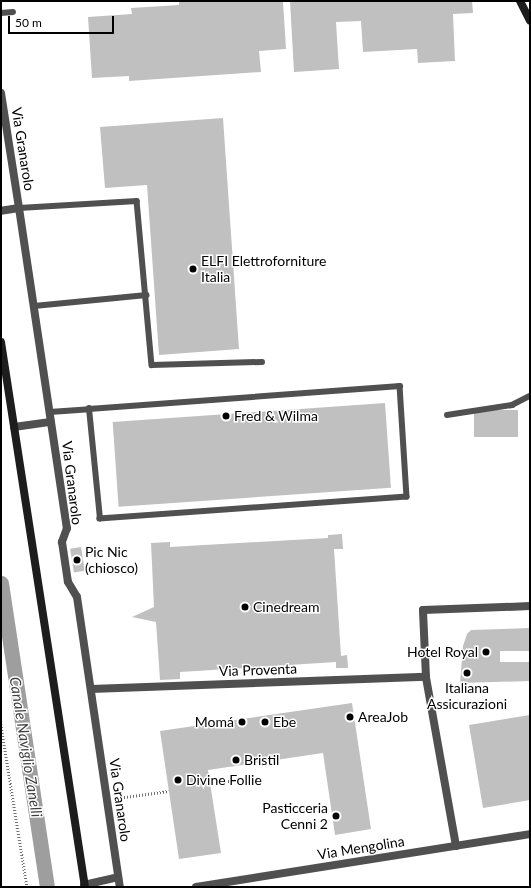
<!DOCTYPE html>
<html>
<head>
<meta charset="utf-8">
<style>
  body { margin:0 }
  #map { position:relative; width:531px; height:888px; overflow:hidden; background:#fff; font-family:Lato,sans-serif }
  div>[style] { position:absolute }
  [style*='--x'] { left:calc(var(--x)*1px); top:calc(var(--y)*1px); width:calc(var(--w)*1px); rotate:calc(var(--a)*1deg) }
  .canal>* { height:15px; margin:-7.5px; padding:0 7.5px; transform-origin:7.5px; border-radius:7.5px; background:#9e9e9e }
  .building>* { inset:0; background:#c0c0c0; transform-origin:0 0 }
  .path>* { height:2.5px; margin-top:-1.25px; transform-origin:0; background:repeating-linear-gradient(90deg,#727272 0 1px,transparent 0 3px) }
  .lane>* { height:5.5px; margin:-2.75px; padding:0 2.75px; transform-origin:2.75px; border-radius:2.75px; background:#505050 }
  .street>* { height:8px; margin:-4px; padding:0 4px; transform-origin:4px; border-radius:4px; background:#505050 }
  .secondary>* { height:8px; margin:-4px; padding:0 4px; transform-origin:4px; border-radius:4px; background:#1d1d1d }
  .dots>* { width:11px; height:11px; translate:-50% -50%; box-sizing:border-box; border:2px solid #fff; border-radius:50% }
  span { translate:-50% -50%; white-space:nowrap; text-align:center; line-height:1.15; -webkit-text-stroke:3px #fff; paint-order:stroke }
  .street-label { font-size:14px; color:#000 }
  .poi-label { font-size:14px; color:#000 }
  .left { translate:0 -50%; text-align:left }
  .right { translate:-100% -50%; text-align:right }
  .water-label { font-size:15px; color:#3f3f3f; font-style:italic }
  .frame { position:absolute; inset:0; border:2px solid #000; pointer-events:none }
  .scale { position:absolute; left:8px; top:16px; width:106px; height:18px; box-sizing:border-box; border:2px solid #000; border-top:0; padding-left:5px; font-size:12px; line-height:14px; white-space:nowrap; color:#000; -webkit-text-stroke:3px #fff; paint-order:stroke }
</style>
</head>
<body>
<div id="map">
  <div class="canal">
    <i style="--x:1;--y:583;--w:307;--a:81.4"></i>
  </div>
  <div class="building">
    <i style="clip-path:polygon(179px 1px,283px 1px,286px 49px,259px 51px,261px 72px,129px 81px,129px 76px,92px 78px,88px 17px,132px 14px,131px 8px,179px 5px)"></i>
    <i style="clip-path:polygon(290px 1px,472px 1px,473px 13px,453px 14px,455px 61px,418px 63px,417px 49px,363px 52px,361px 21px,336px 22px,339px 69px,294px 72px)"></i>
    <i style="clip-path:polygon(223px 118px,239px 349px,159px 355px,147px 185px,105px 188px,100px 127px)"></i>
    <i style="left:385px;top:403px;width:85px;height:273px;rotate:86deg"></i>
    <i style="left:518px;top:410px;width:27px;height:44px;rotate:90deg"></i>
    <i style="clip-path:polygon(342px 534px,343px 549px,334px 549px,341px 656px,347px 655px,348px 668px,336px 668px,336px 662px,180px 672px,180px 679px,160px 680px,156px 622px,132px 617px,154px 607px,151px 543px,170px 542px,170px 547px,328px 538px,328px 535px)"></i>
    <i style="left:81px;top:547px;width:24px;height:11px;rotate:81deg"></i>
    <i style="clip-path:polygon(530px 628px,530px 651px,500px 651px,500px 662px,530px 662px,530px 681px,460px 683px,463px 646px,467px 634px,471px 630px)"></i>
    <i style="clip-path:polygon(352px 703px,371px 829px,335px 835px,323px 753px,208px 770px,221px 853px,179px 859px,160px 731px)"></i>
    <i style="clip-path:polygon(530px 715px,530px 800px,483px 808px,469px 725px)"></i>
  </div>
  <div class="path">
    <i style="--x:1;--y:724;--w:165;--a:80.9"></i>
    <i style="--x:210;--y:784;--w:25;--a:-9"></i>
    <i style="--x:118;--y:798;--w:51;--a:-7.8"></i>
  </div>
  <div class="lane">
    <i style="--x:1;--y:13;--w:12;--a:-5"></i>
    <i style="--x:19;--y:208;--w:118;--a:-3.4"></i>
    <i style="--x:137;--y:201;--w:165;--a:84.8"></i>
    <i style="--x:152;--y:365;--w:110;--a:-1.6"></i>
    <i style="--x:34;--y:306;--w:113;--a:-5.6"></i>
    <i style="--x:50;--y:412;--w:39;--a:-4"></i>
    <i style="--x:89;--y:409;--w:312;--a:-4.2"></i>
    <i style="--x:400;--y:386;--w:111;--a:86.4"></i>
    <i style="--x:407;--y:497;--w:308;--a:175.9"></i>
    <i style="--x:100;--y:519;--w:111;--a:-95.7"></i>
    <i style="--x:447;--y:415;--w:66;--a:-8.7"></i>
    <i style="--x:512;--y:405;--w:20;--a:-27"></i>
  </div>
  <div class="street">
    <i style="--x:1;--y:93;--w:116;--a:81.1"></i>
    <i style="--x:19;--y:208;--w:18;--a:171"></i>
    <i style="--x:19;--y:208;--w:324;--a:81.5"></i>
    <i style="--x:67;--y:528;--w:15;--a:110"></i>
    <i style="--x:62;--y:542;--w:40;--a:81.5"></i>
    <i style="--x:68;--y:582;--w:17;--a:59"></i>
    <i style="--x:77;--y:597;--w:293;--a:81.6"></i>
    <i style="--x:14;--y:427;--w:37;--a:-8"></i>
    <i style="--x:91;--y:689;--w:335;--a:-2.1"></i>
    <i style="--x:456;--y:846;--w:172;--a:-100.1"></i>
    <i style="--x:426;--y:677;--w:67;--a:-92.6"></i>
    <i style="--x:423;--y:610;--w:107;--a:-2.1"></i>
    <i style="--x:84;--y:885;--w:35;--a:-13"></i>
    <i style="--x:196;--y:887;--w:338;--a:-9"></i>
  </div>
  <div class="secondary">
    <i style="--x:520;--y:1;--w:22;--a:63"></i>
    <i style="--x:1;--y:342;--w:551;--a:81.24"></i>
  </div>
  <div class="dots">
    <i style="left:193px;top:269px;background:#000"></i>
    <i style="left:226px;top:416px;background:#000"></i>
    <i style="left:77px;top:560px;background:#000"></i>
    <i style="left:245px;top:607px;background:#000"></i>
    <i style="left:486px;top:652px;background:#000"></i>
    <i style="left:467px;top:673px;background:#000"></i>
    <i style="left:350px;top:717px;background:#000"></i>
    <i style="left:242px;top:722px;background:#000"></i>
    <i style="left:265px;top:722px;background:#000"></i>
    <i style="left:236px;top:760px;background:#000"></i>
    <i style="left:178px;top:780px;background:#000"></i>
    <i style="left:336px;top:816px;background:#000"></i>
  </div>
  <div class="street-label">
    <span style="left:23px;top:149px;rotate:81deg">Via Granarolo</span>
    <span style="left:72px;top:483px;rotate:83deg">Via Granarolo</span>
    <span style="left:258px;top:670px;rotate:-2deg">Via Proventa</span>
    <span style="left:120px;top:800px;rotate:82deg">Via Granarolo</span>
    <span style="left:361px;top:848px;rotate:-9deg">Via Mengolina</span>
  </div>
  <div class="poi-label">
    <span class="left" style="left:201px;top:269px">ELFI Elettroforniture<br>Italia</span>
    <span class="left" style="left:234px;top:416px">Fred &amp; Wilma</span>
    <span class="left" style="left:85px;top:560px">Pic Nic<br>(chiosco)</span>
    <span class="left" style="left:253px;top:607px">Cinedream</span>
    <span class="right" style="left:478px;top:652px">Hotel Royal</span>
    <span style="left:467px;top:696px">Italiana<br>Assicurazioni</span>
    <span class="left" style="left:358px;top:717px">AreaJob</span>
    <span class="right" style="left:234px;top:722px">Momá</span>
    <span class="left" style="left:273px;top:722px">Ebe</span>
    <span class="left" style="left:244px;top:760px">Bristil</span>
    <span class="left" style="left:186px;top:780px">Divine Follie</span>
    <span class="right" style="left:328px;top:816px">Pasticceria<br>Cenni 2</span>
  </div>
  <div class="water-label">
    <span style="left:26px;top:747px;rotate:81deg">Canale Naviglio Zanelli</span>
  </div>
  <div class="frame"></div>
  <div class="scale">50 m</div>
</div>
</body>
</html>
